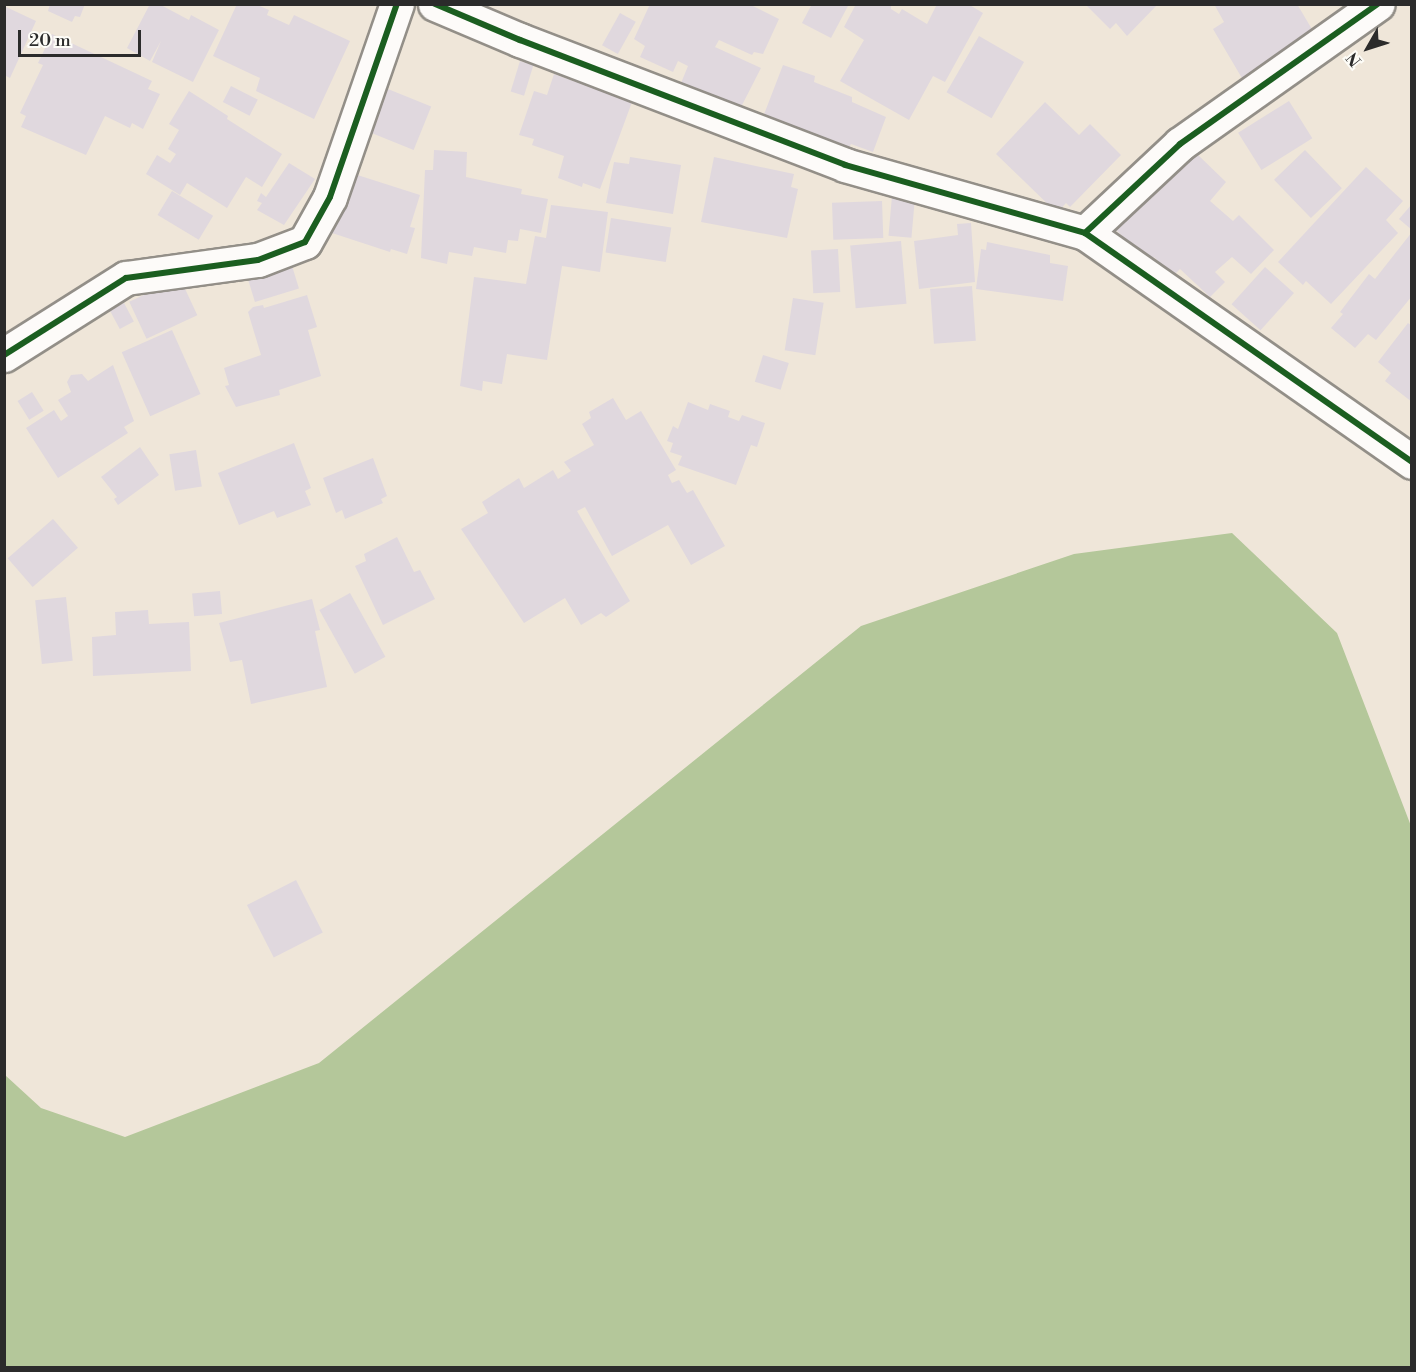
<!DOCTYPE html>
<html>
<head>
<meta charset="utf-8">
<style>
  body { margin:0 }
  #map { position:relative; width:1416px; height:1372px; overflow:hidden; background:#efe6d9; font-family:"Libre Bodoni",serif }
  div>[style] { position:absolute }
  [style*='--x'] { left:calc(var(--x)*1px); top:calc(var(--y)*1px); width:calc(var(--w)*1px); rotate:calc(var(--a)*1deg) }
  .forest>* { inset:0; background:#b4c79a }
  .building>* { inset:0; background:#e0d8de; transform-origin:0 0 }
  .roads { filter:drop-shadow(2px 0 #938f88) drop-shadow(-2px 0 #938f88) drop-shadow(0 2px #938f88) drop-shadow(0 -2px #938f88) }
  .minor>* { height:33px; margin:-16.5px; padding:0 16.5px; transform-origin:16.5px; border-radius:16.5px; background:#fdfbf9 }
  .cycleway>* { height:6px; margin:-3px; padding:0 3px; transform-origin:3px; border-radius:3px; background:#1b5e20 }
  span { translate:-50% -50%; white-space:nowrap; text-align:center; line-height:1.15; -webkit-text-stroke:6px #fdfcf7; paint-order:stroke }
  .frame { position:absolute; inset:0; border:6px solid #2b2b2b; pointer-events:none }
  .north { position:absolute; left:1338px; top:18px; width:60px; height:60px; -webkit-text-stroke:4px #fdfcf7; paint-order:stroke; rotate:231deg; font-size:16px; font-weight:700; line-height:24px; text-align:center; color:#2b2b2b }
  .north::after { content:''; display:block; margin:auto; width:21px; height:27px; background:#2b2b2b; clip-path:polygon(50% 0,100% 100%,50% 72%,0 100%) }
  .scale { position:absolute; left:18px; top:30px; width:123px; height:27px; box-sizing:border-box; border:3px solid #2b2b2b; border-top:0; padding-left:8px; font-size:18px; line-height:21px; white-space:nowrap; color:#2b2b2b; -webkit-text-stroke:4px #fdfcf7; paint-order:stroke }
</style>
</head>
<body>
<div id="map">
  <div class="forest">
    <i style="clip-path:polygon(1232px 533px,1337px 633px,1411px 826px,1411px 1367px,5px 1367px,5px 1075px,41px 1108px,125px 1137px,319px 1063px,861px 626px,1074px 554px)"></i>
  </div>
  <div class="building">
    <i style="clip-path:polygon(50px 4px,85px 4px,80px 17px,75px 16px,72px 22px,48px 11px)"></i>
    <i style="clip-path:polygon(150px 4px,159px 4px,189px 20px,191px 15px,219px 30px,193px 82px,152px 62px,161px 41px,150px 61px,127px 48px)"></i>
    <i style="clip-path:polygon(237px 4px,255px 4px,269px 10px,267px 15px,289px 25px,294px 15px,350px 41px,314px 119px,256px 91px,260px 78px,213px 56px)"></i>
    <i style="clip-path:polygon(650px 4px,749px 4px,779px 19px,763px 54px,754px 52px,752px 55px,719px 40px,715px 47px,761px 68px,739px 111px,681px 83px,688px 66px,678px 61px,673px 72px,640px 57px,645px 46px,634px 39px)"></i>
    <i style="clip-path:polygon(812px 4px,849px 4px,831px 38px,802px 23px)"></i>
    <i style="clip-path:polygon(856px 4px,891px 4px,891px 9px,899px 14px,902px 9px,927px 24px,937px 4px,968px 4px,983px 13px,945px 82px,933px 76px,909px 120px,840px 81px,864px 40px,844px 27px)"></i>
    <i style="clip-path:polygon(1085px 4px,1158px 4px,1127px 36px,1116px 23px,1110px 29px)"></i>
    <i style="clip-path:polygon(1214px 4px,1297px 4px,1319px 41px,1246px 85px,1213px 29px,1224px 22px)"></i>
    <i style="clip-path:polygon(4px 6px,36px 21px,10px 78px,4px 75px)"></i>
    <i style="left:620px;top:13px;width:18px;height:37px;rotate:29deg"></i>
    <i style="clip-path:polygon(52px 34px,152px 81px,148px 89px,160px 94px,143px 129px,132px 123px,130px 128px,105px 116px,86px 155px,21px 127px,26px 116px,20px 113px,43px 65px,38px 63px)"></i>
    <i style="left:979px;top:36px;width:52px;height:65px;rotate:30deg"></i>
    <i style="left:520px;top:61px;width:14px;height:32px;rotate:17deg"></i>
    <i style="clip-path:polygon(783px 65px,815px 76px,814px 82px,852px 97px,852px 102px,886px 117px,873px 152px,851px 144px,848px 150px,763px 117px)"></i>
    <i style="clip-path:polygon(554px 74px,632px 102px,600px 189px,583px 183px,582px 187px,558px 178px,564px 156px,532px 145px,534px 139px,519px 135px,534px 91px,547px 95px)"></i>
    <i style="left:231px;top:86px;width:30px;height:18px;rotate:27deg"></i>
    <i style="left:383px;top:87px;width:52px;height:47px;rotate:22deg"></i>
    <i style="clip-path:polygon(189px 91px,228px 116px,227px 119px,282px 154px,262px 187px,246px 177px,227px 208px,187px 183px,180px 195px,146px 174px,157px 155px,170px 163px,176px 154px,168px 149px,179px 130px,169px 124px)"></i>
    <i style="left:1289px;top:101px;width:44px;height:60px;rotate:58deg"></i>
    <i style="clip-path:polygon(1045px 102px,1079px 135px,1090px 124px,1121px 155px,1070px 207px,1066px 203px,1057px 213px,996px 154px)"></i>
    <i style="clip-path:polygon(434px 150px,467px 152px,466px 177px,522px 189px,521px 194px,548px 199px,541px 233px,520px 229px,518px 241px,508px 240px,506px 253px,474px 247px,472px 256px,449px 252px,447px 264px,421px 258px,425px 170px,433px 170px)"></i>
    <i style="left:1305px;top:150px;width:53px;height:43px;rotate:46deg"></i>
    <i style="clip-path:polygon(1196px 153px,1226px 182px,1210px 201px,1233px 221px,1239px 215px,1274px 250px,1251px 274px,1232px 257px,1215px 272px,1225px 282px,1210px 297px,1180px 269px,1173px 276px,1154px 257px,1149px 262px,1116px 230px,1152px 191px,1156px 194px)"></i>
    <i style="clip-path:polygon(630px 157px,681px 165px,673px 214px,606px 203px,614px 162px,629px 164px)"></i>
    <i style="clip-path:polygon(714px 157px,794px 174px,791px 187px,798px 189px,787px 238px,701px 222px)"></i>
    <i style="clip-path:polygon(289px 163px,315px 179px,284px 225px,257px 210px,262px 203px,257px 201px,261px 193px,266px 197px)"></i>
    <i style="clip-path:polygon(1366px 167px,1403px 201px,1386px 220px,1398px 233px,1331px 304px,1306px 281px,1303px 285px,1278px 262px)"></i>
    <i style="clip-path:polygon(348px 172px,420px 195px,410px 227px,415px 228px,407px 254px,391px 249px,390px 252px,329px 232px)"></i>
    <i style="left:172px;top:191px;width:48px;height:28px;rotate:31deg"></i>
    <i style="left:892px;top:196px;width:23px;height:40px;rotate:5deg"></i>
    <i style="left:882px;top:201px;width:37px;height:50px;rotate:88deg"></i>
    <i style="clip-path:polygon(1412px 204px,1412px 230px,1399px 219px)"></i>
    <i style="clip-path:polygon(551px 205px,608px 212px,600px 272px,562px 266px,547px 360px,507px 354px,502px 384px,483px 381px,482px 391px,460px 386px,474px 277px,526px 284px,535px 236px,546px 238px)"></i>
    <i style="left:611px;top:218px;width:61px;height:35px;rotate:9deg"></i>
    <i style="clip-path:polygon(971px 223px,975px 282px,919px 289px,914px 241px,958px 235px,957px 224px)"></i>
    <i style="clip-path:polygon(1412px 232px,1412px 296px,1376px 340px,1368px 334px,1355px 348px,1331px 328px,1343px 314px,1340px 312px,1369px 274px,1375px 279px)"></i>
    <i style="left:901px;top:241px;width:63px;height:51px;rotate:85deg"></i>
    <i style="clip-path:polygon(987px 242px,1050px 255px,1050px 263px,1068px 266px,1063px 301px,976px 289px,981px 249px,986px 250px)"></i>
    <i style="left:838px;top:249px;width:43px;height:27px;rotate:87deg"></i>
    <i style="left:289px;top:256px;width:34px;height:46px;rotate:73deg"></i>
    <i style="left:1265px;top:267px;width:39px;height:50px;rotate:42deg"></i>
    <i style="left:180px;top:278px;width:41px;height:56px;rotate:65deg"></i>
    <i style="left:972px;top:286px;width:55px;height:42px;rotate:86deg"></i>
    <i style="clip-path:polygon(307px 295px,317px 327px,308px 330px,321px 376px,279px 390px,280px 395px,236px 407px,225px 386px,229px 385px,224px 368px,261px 355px,248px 312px,253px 307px,263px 305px,264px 308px)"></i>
    <i style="left:793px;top:298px;width:31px;height:53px;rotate:9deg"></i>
    <i style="left:124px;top:303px;width:21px;height:16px;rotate:62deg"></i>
    <i style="clip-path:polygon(1408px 323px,1412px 326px,1412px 402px,1385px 381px,1391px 373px,1378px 362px)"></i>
    <i style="left:172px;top:330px;width:70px;height:55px;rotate:66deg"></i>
    <i style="left:763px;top:355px;width:27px;height:28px;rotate:17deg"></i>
    <i style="clip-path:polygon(113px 365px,134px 421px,124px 427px,128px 433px,58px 478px,26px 428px,54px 410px,61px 421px,68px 416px,58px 400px,71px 392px,67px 382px,71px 375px,82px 374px,88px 381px)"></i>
    <i style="left:32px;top:392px;width:22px;height:17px;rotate:58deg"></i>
    <i style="clip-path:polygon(613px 398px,626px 420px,641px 411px,676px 470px,668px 475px,672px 483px,679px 480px,687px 493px,693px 490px,725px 546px,691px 565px,668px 525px,612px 556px,585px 507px,577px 511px,630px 601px,606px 617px,601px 613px,581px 625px,565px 598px,524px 623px,461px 529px,488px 513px,482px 502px,519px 478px,524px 488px,553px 470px,558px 479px,571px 471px,564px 462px,594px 445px,582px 424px,591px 418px,589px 412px)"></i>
    <i style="clip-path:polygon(688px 402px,708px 410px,710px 404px,730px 411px,728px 417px,739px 421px,742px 415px,765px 423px,757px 447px,751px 445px,736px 485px,678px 465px,682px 456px,670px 452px,673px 443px,667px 441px,673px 426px,678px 429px)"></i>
    <i style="clip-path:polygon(294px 443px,311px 488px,305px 491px,311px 505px,277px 518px,274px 511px,239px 525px,218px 473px)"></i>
    <i style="clip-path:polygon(140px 447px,159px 475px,118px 505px,114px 499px,117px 497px,101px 477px)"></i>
    <i style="left:196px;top:450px;width:37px;height:27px;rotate:81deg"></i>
    <i style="clip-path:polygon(373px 458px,387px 496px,381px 499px,383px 503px,345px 519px,342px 510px,336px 513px,323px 478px)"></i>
    <i style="left:53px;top:519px;width:38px;height:60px;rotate:49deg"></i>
    <i style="clip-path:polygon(397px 537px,414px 572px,420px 570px,435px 599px,383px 625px,355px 566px,366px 561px,364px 554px)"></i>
    <i style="left:220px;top:591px;width:23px;height:28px;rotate:85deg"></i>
    <i style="left:350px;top:593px;width:73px;height:35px;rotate:61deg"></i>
    <i style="left:66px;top:597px;width:64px;height:31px;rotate:84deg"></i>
    <i style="clip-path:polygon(312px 599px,320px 630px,315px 631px,327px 687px,251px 704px,242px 660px,230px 662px,219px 623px)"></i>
    <i style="clip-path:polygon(148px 610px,149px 624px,189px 622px,191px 671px,93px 676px,92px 637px,116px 635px,115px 612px)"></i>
    <i style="left:296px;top:880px;width:59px;height:55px;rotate:63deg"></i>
  </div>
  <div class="roads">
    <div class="minor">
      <i style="--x:435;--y:4;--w:92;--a:23"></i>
      <i style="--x:520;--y:40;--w:348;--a:21"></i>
      <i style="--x:845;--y:165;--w:249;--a:15.8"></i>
      <i style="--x:1085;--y:233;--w:399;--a:35"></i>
      <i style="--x:1085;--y:233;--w:130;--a:-43.1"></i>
      <i style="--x:1180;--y:144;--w:242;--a:-35.3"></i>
      <i style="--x:4;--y:355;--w:144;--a:-32.3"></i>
      <i style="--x:126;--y:278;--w:133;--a:-7.8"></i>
      <i style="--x:258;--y:260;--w:50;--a:-21"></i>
      <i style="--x:305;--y:242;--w:51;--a:-60.9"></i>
      <i style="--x:330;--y:197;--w:204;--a:-70.9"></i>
    </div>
  </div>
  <div class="cycleway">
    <i style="--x:435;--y:4;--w:92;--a:23"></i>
    <i style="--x:520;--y:40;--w:348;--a:21"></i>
    <i style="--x:845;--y:165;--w:249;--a:15.8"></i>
    <i style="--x:1085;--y:233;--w:399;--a:35"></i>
    <i style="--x:1085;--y:233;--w:130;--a:-43.1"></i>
    <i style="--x:1180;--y:144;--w:242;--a:-35.3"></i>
    <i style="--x:4;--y:355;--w:144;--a:-32.3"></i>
    <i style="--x:126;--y:278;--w:133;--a:-7.8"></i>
    <i style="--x:258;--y:260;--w:50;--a:-21"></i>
    <i style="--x:305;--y:242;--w:51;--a:-60.9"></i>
    <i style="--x:330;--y:197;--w:204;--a:-70.9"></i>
  </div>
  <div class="frame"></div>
  <div class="north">N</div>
  <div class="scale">20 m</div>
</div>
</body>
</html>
